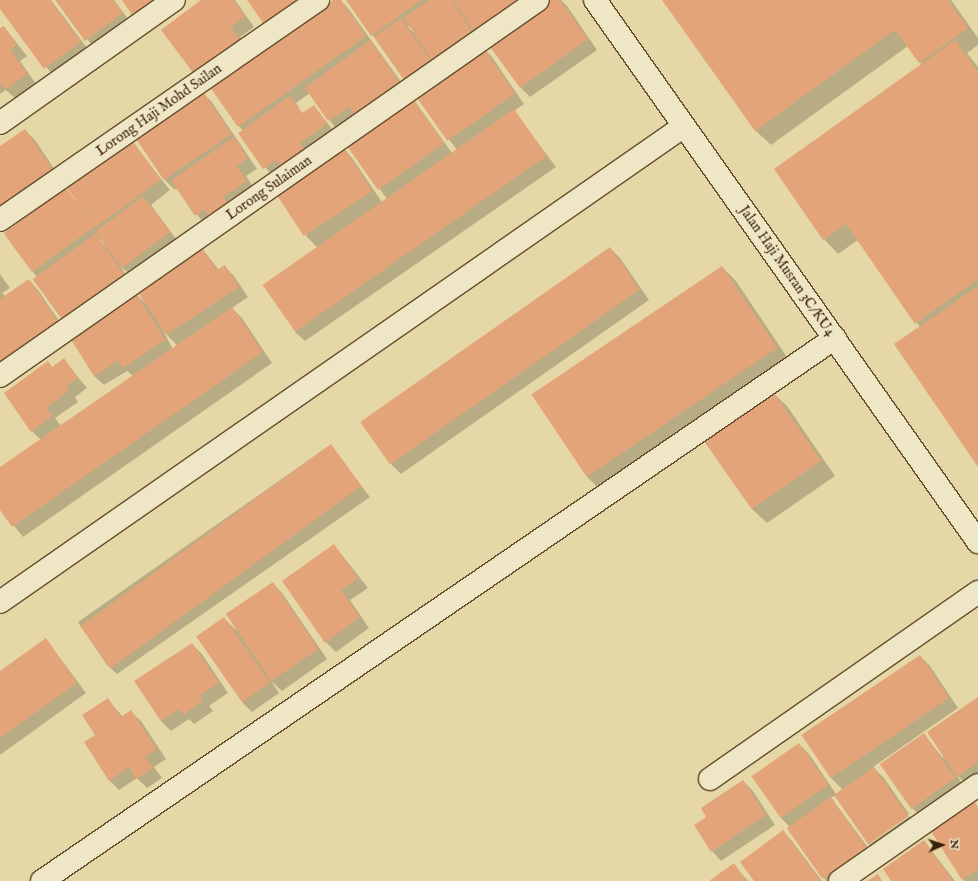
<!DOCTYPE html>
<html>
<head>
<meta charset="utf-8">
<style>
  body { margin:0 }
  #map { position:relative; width:978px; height:881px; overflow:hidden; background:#e6d8a6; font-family:"IM FELL English",serif }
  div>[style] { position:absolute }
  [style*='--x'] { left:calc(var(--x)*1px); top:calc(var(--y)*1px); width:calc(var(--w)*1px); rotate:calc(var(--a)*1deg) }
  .shadow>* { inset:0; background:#0003; transform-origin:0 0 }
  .building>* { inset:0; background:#e3a479; transform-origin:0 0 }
  .roads { filter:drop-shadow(1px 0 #654e2e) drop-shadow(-1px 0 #654e2e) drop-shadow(0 1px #654e2e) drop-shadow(0 -1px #654e2e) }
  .minor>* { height:22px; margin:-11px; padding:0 11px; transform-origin:11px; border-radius:11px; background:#efe6c5 }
  .tertiary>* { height:22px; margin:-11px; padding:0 11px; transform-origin:11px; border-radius:11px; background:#efe6c5 }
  span { translate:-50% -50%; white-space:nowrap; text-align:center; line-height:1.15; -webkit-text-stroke:3px #efe6c5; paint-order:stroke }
  .street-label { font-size:14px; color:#3a2006 }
  .north { position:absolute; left:922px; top:825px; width:40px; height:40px; -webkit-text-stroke:3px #efe6c5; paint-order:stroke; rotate:87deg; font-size:11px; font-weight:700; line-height:16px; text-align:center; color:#3a2006 }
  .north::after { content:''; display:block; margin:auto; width:14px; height:18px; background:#3a2006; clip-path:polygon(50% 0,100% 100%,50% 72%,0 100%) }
</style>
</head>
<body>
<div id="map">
  <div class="shadow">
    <i style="clip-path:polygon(0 0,51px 0,90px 52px,55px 78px,0 8px)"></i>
    <i style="clip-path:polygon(56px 0,114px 0,132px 24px,96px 50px)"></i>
    <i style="clip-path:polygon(203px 0,235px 0,254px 27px,240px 37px,249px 50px,204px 84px)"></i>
    <i style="clip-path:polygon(248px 0,321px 0,274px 33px)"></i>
    <i style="clip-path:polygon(evenodd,335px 0,340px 0,348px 8px,452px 153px,457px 150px,347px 0,521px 0,481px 46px,492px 57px,524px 104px,514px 111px,556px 167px,305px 341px,295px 332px,317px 247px,306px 236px,343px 148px,352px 158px,382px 202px,387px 199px,310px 93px,296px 103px,304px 113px,314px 106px,336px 134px,274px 178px,239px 134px,243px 131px,239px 126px,335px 0,410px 25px,414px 32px,413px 32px,408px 27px,410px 25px,335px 0,297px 107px,299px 107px,306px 116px,304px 117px,297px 107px)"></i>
    <i style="clip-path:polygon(551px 0,561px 0,567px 6px,597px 50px,530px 97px,520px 87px)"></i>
    <i style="clip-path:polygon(663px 0,951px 0,978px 38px,978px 45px,967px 53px,978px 67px,978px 465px,920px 327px,858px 240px,838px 254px,824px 239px,922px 65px,908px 46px,771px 145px,756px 131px)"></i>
    <i style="clip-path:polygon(4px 27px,27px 56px,20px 61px,36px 84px,16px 99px,6px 90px,0 94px,0 30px)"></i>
    <i style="clip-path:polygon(201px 92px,211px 101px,257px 169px,246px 176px,256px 191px,205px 225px,178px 188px,175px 190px,165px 180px,136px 137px)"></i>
    <i style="clip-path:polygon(25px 130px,35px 140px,61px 179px,0 221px,0 147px)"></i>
    <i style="clip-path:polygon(evenodd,132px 142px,170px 190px,151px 205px,179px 243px,133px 277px,120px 266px,134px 286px,134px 292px,145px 303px,200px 246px,219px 270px,224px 266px,234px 276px,248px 297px,232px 308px,242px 318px,272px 363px,23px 537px,0 508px,0 469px,41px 440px,32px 431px,48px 363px,53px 368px,64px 360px,87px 388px,75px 397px,78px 402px,55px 418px,61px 426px,133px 376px,127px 371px,104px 385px,94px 376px,68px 334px,0 379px,0 274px,10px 288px,2px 293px,5px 296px,29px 280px,38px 290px,68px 334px,74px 330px,33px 272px,66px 190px,75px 200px,132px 142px,102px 239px,105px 246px,100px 240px,102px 239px,132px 142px,163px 331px,178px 346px,173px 349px,163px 331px)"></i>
    <i style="clip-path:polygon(610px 248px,620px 258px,649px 300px,401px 474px,391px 464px)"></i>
    <i style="clip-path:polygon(722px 267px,736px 281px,791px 363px,603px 492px,588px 478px,533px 395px)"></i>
    <i style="clip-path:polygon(772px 392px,787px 406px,835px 476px,767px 523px,752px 509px)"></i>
    <i style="clip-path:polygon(330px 445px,370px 497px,117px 674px,107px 665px,78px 622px)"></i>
    <i style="clip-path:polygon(334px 545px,368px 588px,350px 600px,369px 628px,336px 652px,326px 642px)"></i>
    <i style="clip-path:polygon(273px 583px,282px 593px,327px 659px,282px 691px,271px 681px,279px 693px,252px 712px,242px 702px,224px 618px,236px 630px)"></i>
    <i style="clip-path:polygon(46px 639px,86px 693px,0 755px,0 672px)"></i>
    <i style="clip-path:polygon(192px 644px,202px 654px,228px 693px,209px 706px,213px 711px,194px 724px,189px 719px,171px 731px,161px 721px,135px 681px)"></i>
    <i style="clip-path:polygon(920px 656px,930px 666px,958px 708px,873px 767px,884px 778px,909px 814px,869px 844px,836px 795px,831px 798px,876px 858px,843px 881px,826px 881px,790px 827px,780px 817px,799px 744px,809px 754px,836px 794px,843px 790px,832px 779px,803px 736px)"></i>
    <i style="clip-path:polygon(978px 698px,978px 779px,968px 786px,957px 775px,964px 788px,922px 818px,912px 808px,924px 735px,943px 758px)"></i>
    <i style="clip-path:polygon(107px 699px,123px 717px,131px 712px,141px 721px,166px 759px,154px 767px,162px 778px,147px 788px,137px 778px,119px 790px,109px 780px,96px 735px)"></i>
    <i style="clip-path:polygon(743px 781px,753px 791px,775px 825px,721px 861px,712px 851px,708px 817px)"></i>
    <i style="clip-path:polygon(974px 802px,978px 807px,978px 881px,965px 881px,963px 879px)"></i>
    <i style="left:910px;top:816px;width:12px;height:50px;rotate:55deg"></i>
    <i style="clip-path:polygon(783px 831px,792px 841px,822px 881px,756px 881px)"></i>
    <i style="clip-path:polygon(924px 841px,955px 881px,893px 881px)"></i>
    <i style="clip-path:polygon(734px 865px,748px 881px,711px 881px)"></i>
  </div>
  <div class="building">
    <i style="clip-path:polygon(0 0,50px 0,81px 42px,44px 69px,0 9px)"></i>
    <i style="clip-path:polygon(55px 0,113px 0,123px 13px,85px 41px)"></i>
    <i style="clip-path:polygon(122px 0,157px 0,136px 21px)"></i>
    <i style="clip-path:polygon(201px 0,233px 0,245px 16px,231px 27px,240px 40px,194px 74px,161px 30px)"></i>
    <i style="clip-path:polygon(247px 0,297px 0,264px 24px)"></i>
    <i style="clip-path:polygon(333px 0,341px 0,366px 36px,238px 127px,210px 87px)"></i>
    <i style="clip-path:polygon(346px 0,422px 0,371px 36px)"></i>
    <i style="clip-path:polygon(429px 0,451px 0,474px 35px,434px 63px,404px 18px)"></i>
    <i style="clip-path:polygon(453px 0,522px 0,475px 33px)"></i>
    <i style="clip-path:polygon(550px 0,560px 0,588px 39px,520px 88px,488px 44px)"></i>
    <i style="clip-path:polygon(662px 0,948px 0,968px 28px,919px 63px,895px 30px,755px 131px)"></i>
    <i style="left:401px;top:18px;width:55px;height:33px;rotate:55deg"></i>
    <i style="clip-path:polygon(4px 26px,17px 45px,11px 50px,27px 74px,5px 90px,0 83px,0 28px)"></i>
    <i style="clip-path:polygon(370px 40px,401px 84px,356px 117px,349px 107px,328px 121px,305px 88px)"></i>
    <i style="clip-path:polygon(955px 40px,978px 72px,978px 279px,915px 324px,846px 224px,823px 240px,774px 169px)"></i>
    <i style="left:482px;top:46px;width:58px;height:83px;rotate:55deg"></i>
    <i style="left:202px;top:90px;width:53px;height:82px;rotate:56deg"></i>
    <i style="clip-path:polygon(290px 96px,302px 113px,314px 105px,327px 124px,300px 143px,306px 151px,282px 168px,276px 160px,263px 169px,238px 133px)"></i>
    <i style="left:411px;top:96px;width:58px;height:81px;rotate:55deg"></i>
    <i style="left:514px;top:109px;width:57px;height:307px;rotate:55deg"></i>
    <i style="clip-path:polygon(25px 129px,52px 169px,18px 192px,22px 197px,0 212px,0 146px)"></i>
    <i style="clip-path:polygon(234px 137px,248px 158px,236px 166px,247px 181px,223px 197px,228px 205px,210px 218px,204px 209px,195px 216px,171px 180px)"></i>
    <i style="left:132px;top:140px;width:49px;height:81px;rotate:54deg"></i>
    <i style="left:343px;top:146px;width:54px;height:82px;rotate:57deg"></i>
    <i style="left:66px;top:188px;width:48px;height:77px;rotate:54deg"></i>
    <i style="left:143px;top:196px;width:45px;height:60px;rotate:53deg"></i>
    <i style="left:95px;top:234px;width:52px;height:77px;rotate:54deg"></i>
    <i style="clip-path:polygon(200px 245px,217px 270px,225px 265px,239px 287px,166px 335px,135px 288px)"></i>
    <i style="left:610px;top:247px;width:52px;height:305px;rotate:55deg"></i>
    <i style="left:722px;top:266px;width:99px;height:230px;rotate:56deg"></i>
    <i style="clip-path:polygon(29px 279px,59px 323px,0 364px,0 299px)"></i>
    <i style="clip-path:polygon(978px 286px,978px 467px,894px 344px)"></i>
    <i style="clip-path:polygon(134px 290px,165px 340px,123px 368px,118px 361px,94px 376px,67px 333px)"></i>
    <i style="clip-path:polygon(232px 307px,263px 352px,12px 527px,0 510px,0 467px)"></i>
    <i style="clip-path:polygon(64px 358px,78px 378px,66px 386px,69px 391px,46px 408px,52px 416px,31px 432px,4px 393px,48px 361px,52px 367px)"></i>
    <i style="left:772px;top:390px;width:86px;height:85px;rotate:55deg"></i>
    <i style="left:331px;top:444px;width:52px;height:310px;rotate:54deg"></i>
    <i style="clip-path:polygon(334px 544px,358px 578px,341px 590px,360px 617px,325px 643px,282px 581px)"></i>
    <i style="left:273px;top:582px;width:81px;height:57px;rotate:56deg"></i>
    <i style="left:224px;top:617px;width:80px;height:34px;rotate:55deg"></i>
    <i style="clip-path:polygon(46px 638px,77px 683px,0 738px,0 671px)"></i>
    <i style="clip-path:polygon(192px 643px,219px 683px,199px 696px,203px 701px,183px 715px,179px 709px,161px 721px,134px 681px)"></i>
    <i style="left:920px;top:655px;width:52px;height:143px;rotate:56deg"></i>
    <i style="clip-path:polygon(978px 697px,978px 762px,957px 777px,927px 732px)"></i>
    <i style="clip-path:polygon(108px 698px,121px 717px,131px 710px,157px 749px,145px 757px,153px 768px,136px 779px,129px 767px,109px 781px,84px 742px,95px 735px,82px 715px)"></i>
    <i style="left:924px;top:733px;width:55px;height:54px;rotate:55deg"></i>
    <i style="left:799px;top:743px;width:51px;height:58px;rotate:55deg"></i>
    <i style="left:874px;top:767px;width:60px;height:49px;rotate:55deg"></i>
    <i style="clip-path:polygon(743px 780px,766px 815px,711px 852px,694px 825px,706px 817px,701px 808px)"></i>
    <i style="left:831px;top:797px;width:62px;height:54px;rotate:55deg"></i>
    <i style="clip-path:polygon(974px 801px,978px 808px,978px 869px,962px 880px,930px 830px)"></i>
    <i style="clip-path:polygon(783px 830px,820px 880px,819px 881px,754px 881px,740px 862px)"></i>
    <i style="clip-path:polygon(924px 840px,953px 881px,891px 881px,883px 869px)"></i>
    <i style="clip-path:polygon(734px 863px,746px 881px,709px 881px)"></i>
    <i style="clip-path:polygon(878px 874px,882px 881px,867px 881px)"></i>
  </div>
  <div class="roads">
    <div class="minor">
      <i style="--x:0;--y:123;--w:213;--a:-35.3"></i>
      <i style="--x:0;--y:220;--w:387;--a:-34.7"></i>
      <i style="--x:0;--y:376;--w:656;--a:-34.95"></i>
      <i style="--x:0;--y:602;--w:833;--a:-34.83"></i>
      <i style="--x:710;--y:779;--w:327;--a:-34.9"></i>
      <i style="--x:42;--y:881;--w:961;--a:-34.4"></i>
      <i style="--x:840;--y:881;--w:168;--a:-34.8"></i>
    </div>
    <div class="tertiary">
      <i style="--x:595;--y:0;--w:664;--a:54.75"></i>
    </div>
  </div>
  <div class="street-label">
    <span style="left:159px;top:110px;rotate:-35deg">Lorong Haji Mohd Sailan</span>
    <span style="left:269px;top:188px;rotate:-35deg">Lorong Sulaiman</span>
    <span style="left:787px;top:271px;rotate:55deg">Jalan Haji Musran 3C/KU4</span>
  </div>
  <div class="north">N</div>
</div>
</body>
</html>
